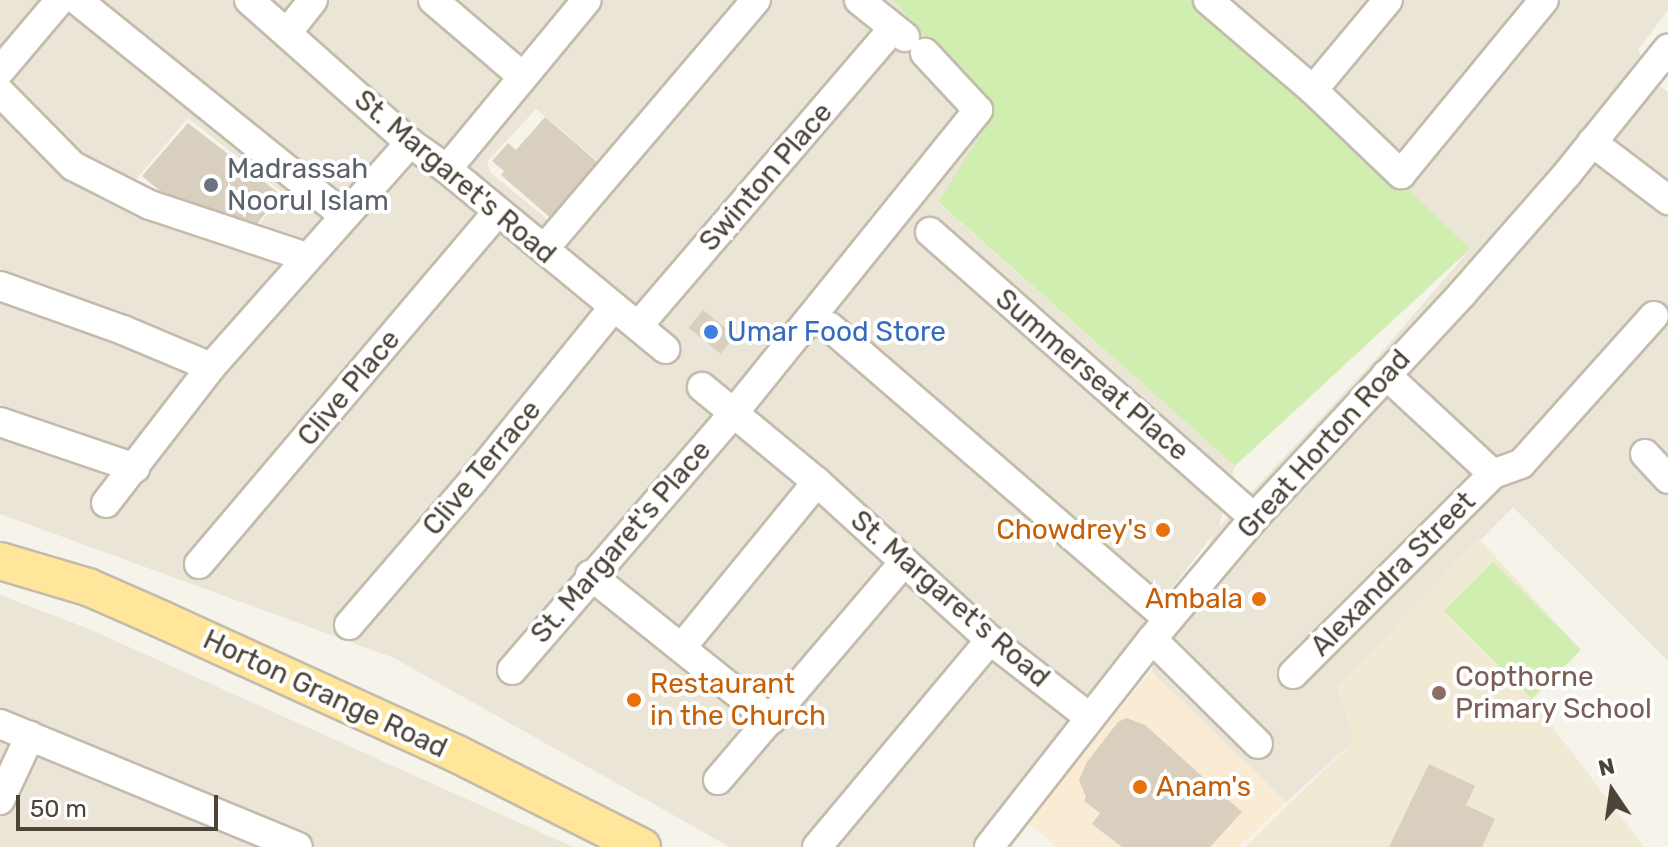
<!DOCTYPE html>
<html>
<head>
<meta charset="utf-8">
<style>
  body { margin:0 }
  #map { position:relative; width:1668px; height:847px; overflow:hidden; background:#f6f3ea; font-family:Rubik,sans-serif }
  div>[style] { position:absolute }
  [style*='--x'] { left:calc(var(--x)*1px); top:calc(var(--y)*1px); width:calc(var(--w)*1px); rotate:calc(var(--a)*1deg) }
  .residential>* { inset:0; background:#ebe5d7 }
  .commercial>* { inset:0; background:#f9ebd4 }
  .education>* { inset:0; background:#f0e9d3 }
  .green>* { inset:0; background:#cfeeaf; transform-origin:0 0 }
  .building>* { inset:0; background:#d9cfbe; transform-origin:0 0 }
  .roads { filter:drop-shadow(2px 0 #c3bbab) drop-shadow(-2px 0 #c3bbab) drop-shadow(0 2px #c3bbab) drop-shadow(0 -2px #c3bbab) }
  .minor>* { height:28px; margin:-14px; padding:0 14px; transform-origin:14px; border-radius:14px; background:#fff }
  .major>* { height:36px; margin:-18px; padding:0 18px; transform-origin:18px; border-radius:18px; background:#ffe69a }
  .dots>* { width:22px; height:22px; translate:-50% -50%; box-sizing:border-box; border:4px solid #fff; border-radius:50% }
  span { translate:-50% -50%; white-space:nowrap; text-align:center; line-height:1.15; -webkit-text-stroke:8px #fff; paint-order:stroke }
  .worship-label { font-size:28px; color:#5b616d }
  .left { translate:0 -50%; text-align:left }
  .street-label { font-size:28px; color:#4b4437 }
  .shop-label { font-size:28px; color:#366cbe }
  .food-label { font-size:28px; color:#c56008 }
  .right { translate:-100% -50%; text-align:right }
  .education-label { font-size:28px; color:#785e54 }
  .north { position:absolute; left:1572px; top:751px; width:80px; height:80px; -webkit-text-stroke:6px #fff; paint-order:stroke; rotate:347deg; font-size:22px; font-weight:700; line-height:32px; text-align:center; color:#4b4437 }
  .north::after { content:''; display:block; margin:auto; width:28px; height:36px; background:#4b4437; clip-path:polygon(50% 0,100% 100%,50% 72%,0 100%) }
  .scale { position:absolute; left:16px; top:795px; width:202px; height:36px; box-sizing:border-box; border:4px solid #4b4437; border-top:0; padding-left:10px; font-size:24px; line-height:28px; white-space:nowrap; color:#4b4437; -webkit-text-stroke:6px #fff; paint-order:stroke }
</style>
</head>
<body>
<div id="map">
  <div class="residential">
    <i style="clip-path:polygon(evenodd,0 0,893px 0,995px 114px,938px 203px,1235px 466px,1219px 527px,1373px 362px,1470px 249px,1188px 0,1668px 0,1668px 10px,1638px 50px,1656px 83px,1668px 92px,1668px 661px,1513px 507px,1337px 686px,1355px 740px,1286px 802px,1151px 671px,1214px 533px,975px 847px,730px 847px,394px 658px,0 514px,0 0,536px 109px,603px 165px,553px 224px,491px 173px,487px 162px,536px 109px,0 0,188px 118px,284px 194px,251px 234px,133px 183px,188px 118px)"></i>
    <i style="clip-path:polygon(0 595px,89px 629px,573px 847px,0 847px)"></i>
  </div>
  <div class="commercial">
    <i style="clip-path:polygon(1151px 671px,1286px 802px,1239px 847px,1056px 847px,1028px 822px)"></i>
  </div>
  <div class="education">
    <i style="clip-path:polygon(1479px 539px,1581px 650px,1532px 700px,1644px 847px,1245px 847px,1355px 740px,1337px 686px)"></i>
  </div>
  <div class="green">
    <i style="clip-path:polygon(893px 0,1213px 0,1470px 249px,1235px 466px,938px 202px,994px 114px)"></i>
    <i style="left:1493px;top:562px;width:124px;height:69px;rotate:45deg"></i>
  </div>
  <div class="building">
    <i style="clip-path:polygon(545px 117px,602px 166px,554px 221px,501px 175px,504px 171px,492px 161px,508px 143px,516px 150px)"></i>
    <i style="clip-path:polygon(188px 123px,280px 194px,251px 232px,181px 208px,142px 176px)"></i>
    <i style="left:703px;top:310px;width:41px;height:23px;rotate:39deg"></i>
    <i style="clip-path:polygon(1126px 718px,1145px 725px,1242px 812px,1210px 847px,1122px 847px,1092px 824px,1100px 813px,1084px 801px,1086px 797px,1079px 780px,1087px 762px,1118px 722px)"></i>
    <i style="clip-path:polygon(1429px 764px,1475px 786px,1466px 805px,1495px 819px,1482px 847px,1389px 847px)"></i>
  </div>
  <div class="roads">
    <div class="minor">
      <i style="--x:77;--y:0;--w:342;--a:38.9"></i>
      <i style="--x:249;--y:0;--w:215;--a:41.6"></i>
      <i style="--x:410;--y:143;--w:45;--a:35.1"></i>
      <i style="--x:447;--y:169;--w:283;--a:39.5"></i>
      <i style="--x:433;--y:0;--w:117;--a:40.5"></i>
      <i style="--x:859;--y:0;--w:59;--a:38.8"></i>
      <i style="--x:1208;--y:0;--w:138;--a:40.6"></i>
      <i style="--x:1313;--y:90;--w:122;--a:43.7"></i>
      <i style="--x:1401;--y:174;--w:225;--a:-50.6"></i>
      <i style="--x:287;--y:33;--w:42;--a:-51.8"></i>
      <i style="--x:0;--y:71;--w:93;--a:-49.8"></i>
      <i style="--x:1313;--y:90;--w:117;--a:-50.2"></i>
      <i style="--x:0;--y:92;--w:104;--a:45.4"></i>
      <i style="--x:73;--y:166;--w:86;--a:26.9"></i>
      <i style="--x:150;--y:205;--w:164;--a:18.4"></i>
      <i style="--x:1592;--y:142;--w:96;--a:37.3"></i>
      <i style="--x:447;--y:169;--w:219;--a:-50.4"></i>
      <i style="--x:930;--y:232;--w:432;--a:41.4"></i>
      <i style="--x:544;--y:249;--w:327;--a:-49.6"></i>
      <i style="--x:0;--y:286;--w:131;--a:19.7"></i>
      <i style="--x:123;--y:330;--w:95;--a:22.8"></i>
      <i style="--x:638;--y:326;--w:392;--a:-49.4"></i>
      <i style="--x:830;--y:327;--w:447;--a:40.8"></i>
      <i style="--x:702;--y:387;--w:149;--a:39.6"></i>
      <i style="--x:817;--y:482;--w:234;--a:42.4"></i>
      <i style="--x:990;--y:640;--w:125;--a:37.9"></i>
      <i style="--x:0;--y:422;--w:143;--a:18.8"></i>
      <i style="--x:1645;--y:454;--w:34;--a:47"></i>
      <i style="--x:1493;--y:474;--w:30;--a:-20"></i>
      <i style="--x:1521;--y:464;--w:199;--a:-48.1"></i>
      <i style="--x:106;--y:503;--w:172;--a:-52.3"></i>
      <i style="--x:211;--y:367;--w:300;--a:-48.4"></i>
      <i style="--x:199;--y:564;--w:462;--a:-49.7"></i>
      <i style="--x:590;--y:575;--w:232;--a:38.7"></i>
      <i style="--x:349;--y:625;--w:189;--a:-49.3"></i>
      <i style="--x:472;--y:482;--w:223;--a:-51"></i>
      <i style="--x:1152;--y:639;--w:149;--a:44.7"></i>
      <i style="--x:682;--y:647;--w:213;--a:-50.7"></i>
      <i style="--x:512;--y:670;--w:337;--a:-49.2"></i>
      <i style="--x:732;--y:415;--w:392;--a:-51.1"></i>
      <i style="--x:978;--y:110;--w:78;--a:-132.9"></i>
      <i style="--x:1293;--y:674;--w:283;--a:-45"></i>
      <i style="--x:1493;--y:474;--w:146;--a:-137.2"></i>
      <i style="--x:0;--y:724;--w:322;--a:22.4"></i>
      <i style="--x:718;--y:780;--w:287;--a:-49.5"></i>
      <i style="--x:0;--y:800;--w:71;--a:-64.9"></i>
      <i style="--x:817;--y:847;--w:270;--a:-50.1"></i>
      <i style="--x:989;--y:847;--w:264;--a:-51.9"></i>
      <i style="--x:1152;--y:639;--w:158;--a:-49.9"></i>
      <i style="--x:1254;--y:518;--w:306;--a:-47.1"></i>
      <i style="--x:1462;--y:294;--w:159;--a:-48.8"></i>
      <i style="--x:1567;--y:174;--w:161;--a:-51.1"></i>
    </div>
    <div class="major">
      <i style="--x:0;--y:561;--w:92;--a:16.5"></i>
      <i style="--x:88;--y:587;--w:82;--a:23.7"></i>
      <i style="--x:163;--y:620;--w:323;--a:24.5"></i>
      <i style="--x:457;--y:754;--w:207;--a:26.7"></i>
    </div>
  </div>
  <div class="dots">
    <i style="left:211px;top:185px;background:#6b7280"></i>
    <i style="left:711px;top:332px;background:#3f7fe0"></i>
    <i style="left:1163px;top:530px;background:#e8710a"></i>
    <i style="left:1259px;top:599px;background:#e8710a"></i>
    <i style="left:1439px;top:693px;background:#8d6e63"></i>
    <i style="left:634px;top:700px;background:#e8710a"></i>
    <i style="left:1140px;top:787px;background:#e8710a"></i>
  </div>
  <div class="worship-label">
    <span class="left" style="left:227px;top:185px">Madrassah<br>Noorul Islam</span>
  </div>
  <div class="street-label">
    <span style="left:455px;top:177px;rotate:40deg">St. Margaret's Road</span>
    <span style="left:766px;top:177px;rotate:-49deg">Swinton Place</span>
    <span style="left:1092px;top:375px;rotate:41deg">Summerseat Place</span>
    <span style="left:349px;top:388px;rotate:-50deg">Clive Place</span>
    <span style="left:1324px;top:444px;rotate:-48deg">Great Horton Road</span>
    <span style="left:482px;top:468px;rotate:-50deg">Clive Terrace</span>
    <span style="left:621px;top:542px;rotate:-49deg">St. Margaret's Place</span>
    <span style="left:1393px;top:574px;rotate:-45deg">Alexandra Street</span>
    <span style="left:950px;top:599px;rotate:41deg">St. Margaret's Road</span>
    <span style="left:325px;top:694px;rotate:25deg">Horton Grange Road</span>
  </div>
  <div class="shop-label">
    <span class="left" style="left:727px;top:332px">Umar Food Store</span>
  </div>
  <div class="food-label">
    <span class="right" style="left:1147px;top:530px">Chowdrey's</span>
    <span class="right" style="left:1243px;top:599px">Ambala</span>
    <span class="left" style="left:650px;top:700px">Restaurant<br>in the Church</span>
    <span class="left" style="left:1156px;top:787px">Anam's</span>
  </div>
  <div class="education-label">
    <span class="left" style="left:1455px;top:693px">Copthorne<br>Primary School</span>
  </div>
  <div class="north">N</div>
  <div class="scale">50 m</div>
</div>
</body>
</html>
